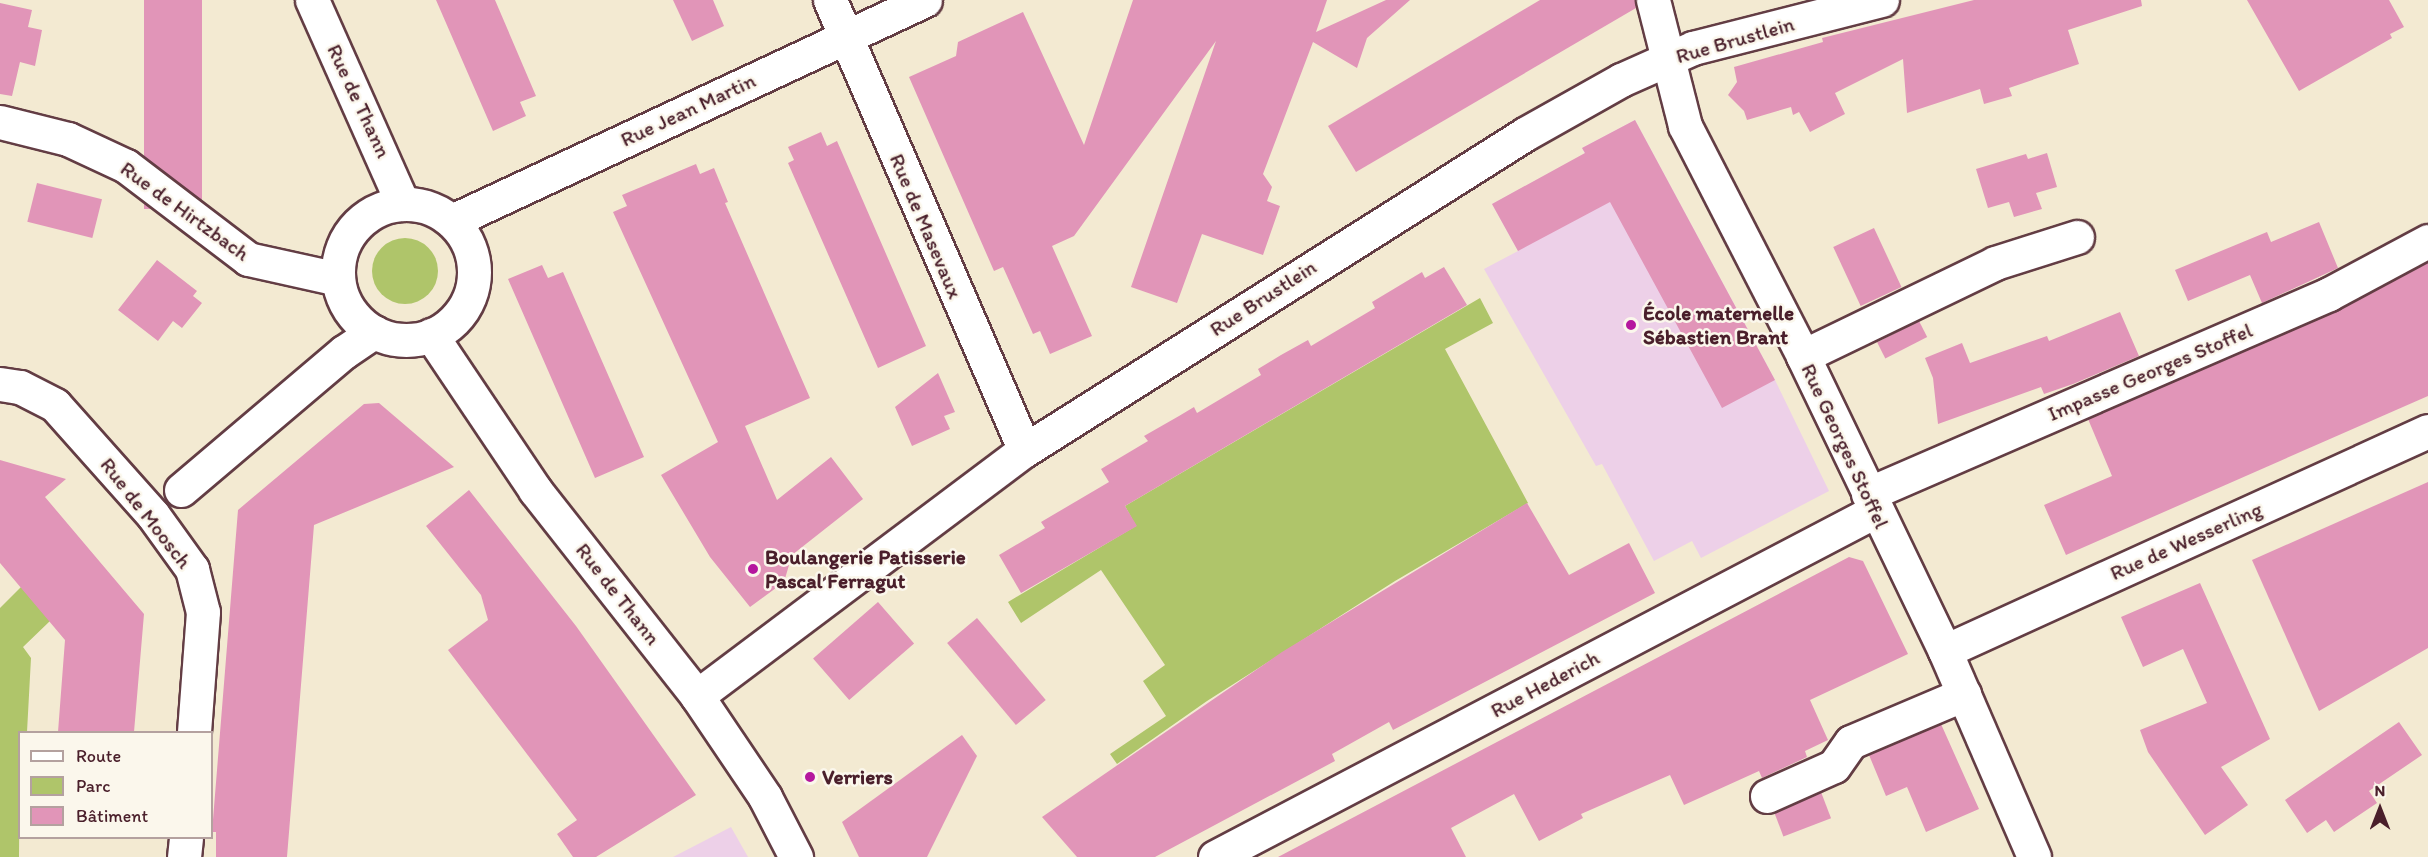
<!DOCTYPE html>
<html>
<head>
<meta charset="utf-8">
<style>
  body { margin:0 }
  #map { position:relative; width:2428px; height:857px; overflow:hidden; background:#f3ead2; font-family:Itim,sans-serif }
  div>[style] { position:absolute }
  [style*='--x'] { left:calc(var(--x)*1px); top:calc(var(--y)*1px); width:calc(var(--w)*1px); rotate:calc(var(--a)*1deg) }
  .built>* { inset:0; background:#edd0e8 }
  .green>* { inset:0; background:#afc56a }
  .round { border-radius:50% }
  .building>* { inset:0; background:#e195b8; transform-origin:0 0 }
  .roads { filter:drop-shadow(2px 0 #633d44) drop-shadow(-2px 0 #633d44) drop-shadow(0 2px #633d44) drop-shadow(0 -2px #633d44) }
  .minor>* { height:33px; margin:-16.5px; padding:0 16.5px; transform-origin:16.5px; border-radius:16.5px; background:#fff }
  .major>* { height:33px; margin:-16.5px; padding:0 16.5px; transform-origin:16.5px; border-radius:16.5px; background:#fff }
  .major>.ring { margin:-16.5px; padding:0; box-sizing:content-box; background:none; border:33px solid #fff; border-radius:50% }
  .dots>* { width:16px; height:16px; translate:-50% -50%; box-sizing:border-box; border:3px solid #fbf7ec; border-radius:50% }
  span { translate:-50% -50%; white-space:nowrap; text-align:center; line-height:1.15; -webkit-text-stroke:5px #fbf7ec; paint-order:stroke }
  .street-label { font-size:21px; color:#4a1f2b }
  .poi-label { font-size:21px; color:#4a1f2b; font-weight:700 }
  .left { translate:0 -50%; text-align:left }
  .legend { position:absolute; left:18px; top:731px; width:195px; height:108px; box-sizing:border-box; background:#fbf7ec; border:2px solid #b4a19f; margin:0; padding:8px 10px; list-style:none; font-size:18px; color:#4a1f2b }
  .legend li { display:flex; align-items:center; gap:12px; height:30px }
  .legend b { width:30px; border:2px solid #b4a19f }
  .north { position:absolute; left:2350px; top:779px; width:60px; height:60px; -webkit-text-stroke:4px #fbf7ec; paint-order:stroke; rotate:0deg; font-size:16px; font-weight:700; line-height:24px; text-align:center; color:#4a1f2b }
  .north::after { content:''; display:block; margin:auto; width:21px; height:27px; background:#4a1f2b; clip-path:polygon(50% 0,100% 100%,50% 72%,0 100%) }
</style>
</head>
<body>
<div id="map">
  <div class="built">
    <i style="clip-path:polygon(1635px 120px,1775px 380px,1829px 491px,1701px 558px,1692px 541px,1654px 561px,1602px 464px,1596px 466px,1484px 269px,1518px 251px,1492px 204px,1585px 154px,1582px 148px)"></i>
    <i style="clip-path:polygon(731px 827px,748px 857px,673px 857px)"></i>
  </div>
  <div class="green">
    <i class="round" style="left:372px;top:238px;width:66px;height:66px"></i>
    <i style="clip-path:polygon(1480px 298px,1493px 323px,1445px 349px,1528px 503px,1395px 581px,1207px 701px,1117px 764px,1110px 754px,1166px 716px,1143px 681px,1165px 665px,1101px 570px,1021px 623px,1008px 602px,1136px 526px,1125px 506px)"></i>
    <i style="clip-path:polygon(21px 587px,50px 621px,23px 647px,31px 658px,27px 732px,20px 732px,19px 857px,0 857px,0 608px)"></i>
  </div>
  <div class="building">
    <i style="left:144px;top:0;width:58px;height:209px"></i>
    <i style="clip-path:polygon(436px 0,495px 0,536px 96px,520px 102px,526px 116px,493px 131px)"></i>
    <i style="clip-path:polygon(673px 0,713px 0,724px 26px,692px 41px)"></i>
    <i style="clip-path:polygon(1133px 0,1327px 0,1316px 32px,1386px 0,1410px 0,1367px 38px,1357px 68px,1313px 42px,1263px 174px,1272px 187px,1267px 201px,1280px 206px,1263px 255px,1202px 234px,1177px 303px,1131px 287px,1216px 41px,1074px 236px,1052px 246px,1092px 336px,1050px 354px,1040px 331px,1033px 334px,1003px 267px,994px 271px,909px 77px,956px 56px,958px 42px,1023px 12px,1084px 145px)"></i>
    <i style="clip-path:polygon(1540px 0,1635px 0,1636px 8px,1356px 172px,1328px 126px)"></i>
    <i style="clip-path:polygon(1974px 0,2141px 0,2142px 6px,2068px 30px,2079px 64px,2009px 88px,2012px 96px,1984px 104px,1980px 89px,1907px 113px,1903px 59px,1835px 93px,1845px 114px,1810px 132px,1799px 112px,1793px 115px,1791px 107px,1747px 120px,1744px 111px,1728px 95px,1737px 82px,1734px 67px,1823px 42px,1822px 38px)"></i>
    <i style="clip-path:polygon(2247px 0,2389px 0,2404px 27px,2390px 34px,2392px 38px,2299px 91px)"></i>
    <i style="clip-path:polygon(0 3px,32px 10px,28px 27px,42px 30px,35px 66px,20px 62px,12px 96px,0 94px)"></i>
    <i style="clip-path:polygon(1635px 120px,1775px 380px,1722px 408px,1610px 202px,1518px 251px,1492px 204px,1585px 153px,1582px 148px)"></i>
    <i style="clip-path:polygon(821px 132px,827px 146px,837px 141px,926px 346px,878px 368px,788px 163px,794px 160px,788px 147px)"></i>
    <i style="clip-path:polygon(2047px 153px,2057px 187px,2036px 193px,2042px 209px,2014px 217px,2009px 202px,1988px 208px,1976px 169px,2026px 154px,2028px 159px)"></i>
    <i style="clip-path:polygon(696px 164px,700px 174px,714px 168px,728px 202px,725px 203px,810px 398px,745px 426px,777px 500px,831px 457px,863px 499px,792px 555px,784px 582px,750px 607px,710px 557px,661px 475px,718px 442px,613px 212px,627px 206px,622px 195px)"></i>
    <i style="left:37px;top:183px;width:67px;height:40px;rotate:14deg"></i>
    <i style="clip-path:polygon(2319px 222px,2338px 268px,2262px 303px,2250px 275px,2188px 301px,2175px 270px,2267px 232px,2271px 242px)"></i>
    <i style="left:1874px;top:228px;width:65px;height:45px;rotate:65deg"></i>
    <i style="clip-path:polygon(157px 260px,197px 291px,193px 296px,202px 303px,182px 328px,173px 321px,158px 341px,118px 310px)"></i>
    <i style="clip-path:polygon(2428px 262px,2428px 396px,2066px 555px,2044px 505px,2112px 476px,2088px 419px,2336px 311px)"></i>
    <i style="clip-path:polygon(542px 265px,548px 278px,563px 272px,644px 457px,595px 478px,508px 279px)"></i>
    <i style="clip-path:polygon(1444px 267px,1467px 305px,1125px 506px,1137px 526px,1021px 593px,999px 555px,1045px 528px,1041px 522px,1109px 482px,1101px 469px,1148px 441px,1144px 436px,1179px 416px,1194px 407px,1197px 413px,1261px 375px,1258px 369px,1281px 355px,1308px 340px,1311px 346px,1375px 308px,1372px 302px,1422px 272px,1425px 278px)"></i>
    <i style="clip-path:polygon(2120px 312px,2139px 356px,2073px 384px,2044px 394px,2041px 387px,1938px 424px,1933px 378px,1925px 358px,1962px 343px,1970px 363px,2047px 336px,2049px 341px)"></i>
    <i style="left:1919px;top:321px;width:18px;height:47px;rotate:63deg"></i>
    <i style="clip-path:polygon(938px 373px,955px 412px,944px 416px,950px 429px,912px 446px,895px 407px)"></i>
    <i style="clip-path:polygon(379px 403px,454px 467px,314px 525px,287px 857px,216px 857px,216px 832px,212px 832px,238px 510px,364px 404px)"></i>
    <i style="clip-path:polygon(0 460px,66px 479px,45px 497px,144px 614px,134px 732px,58px 732px,65px 640px,0 563px)"></i>
    <i style="clip-path:polygon(2428px 482px,2428px 648px,2319px 711px,2252px 560px)"></i>
    <i style="clip-path:polygon(469px 490px,576px 626px,696px 795px,596px 857px,573px 857px,557px 834px,577px 820px,448px 650px,488px 620px,481px 595px,426px 526px)"></i>
    <i style="clip-path:polygon(1527px 503px,1569px 575px,1629px 543px,1655px 593px,1393px 730px,1389px 722px,1332px 754px,1335px 761px,1155px 857px,1077px 857px,1042px 817px,1282px 652px)"></i>
    <i style="clip-path:polygon(1849px 557px,1863px 561px,1908px 654px,1810px 700px,1828px 740px,1805px 751px,1807px 757px,1762px 778px,1759px 771px,1684px 805px,1670px 775px,1581px 814px,1583px 818px,1539px 841px,1514px 794px,1451px 828px,1466px 857px,1278px 857px)"></i>
    <i style="clip-path:polygon(2200px 583px,2270px 739px,2221px 767px,2248px 805px,2205px 835px,2148px 752px,2140px 730px,2207px 703px,2183px 649px,2143px 667px,2121px 617px)"></i>
    <i style="left:878px;top:602px;width:55px;height:86px;rotate:49deg"></i>
    <i style="left:977px;top:618px;width:107px;height:39px;rotate:50deg"></i>
    <i style="clip-path:polygon(2399px 722px,2422px 755px,2369px 791px,2377px 803px,2334px 832px,2326px 820px,2307px 833px,2285px 800px)"></i>
    <i style="clip-path:polygon(1941px 724px,1979px 809px,1926px 832px,1907px 787px,1886px 796px,1869px 755px)"></i>
    <i style="clip-path:polygon(962px 735px,977px 756px,927px 857px,859px 857px,842px 822px)"></i>
    <i style="left:1821px;top:792px;width:28px;height:51px;rotate:69deg"></i>
  </div>
  <div class="roads">
    <div class="minor">
      <i style="--x:830;--y:0;--w:490;--a:66.6"></i>
      <i style="--x:1653;--y:0;--w:130;--a:75.7"></i>
      <i style="--x:1685;--y:126;--w:259;--a:62.8"></i>
      <i style="--x:1803;--y:356;--w:327;--a:64.3"></i>
      <i style="--x:1945;--y:651;--w:224;--a:66.6"></i>
      <i style="--x:0;--y:122;--w:70;--a:14"></i>
      <i style="--x:68;--y:139;--w:64;--a:25"></i>
      <i style="--x:126;--y:166;--w:153;--a:37.3"></i>
      <i style="--x:248;--y:259;--w:92;--a:12.5"></i>
      <i style="--x:1803;--y:356;--w:213;--a:-25.8"></i>
      <i style="--x:1995;--y:263;--w:86;--a:-17.6"></i>
      <i style="--x:0;--y:384;--w:20;--a:9"></i>
      <i style="--x:20;--y:387;--w:39;--a:27"></i>
      <i style="--x:55;--y:405;--w:147;--a:48.3"></i>
      <i style="--x:153;--y:515;--w:67;--a:54.2"></i>
      <i style="--x:192;--y:569;--w:44;--a:75.7"></i>
      <i style="--x:203;--y:612;--w:120;--a:94.3"></i>
      <i style="--x:181;--y:490;--w:214;--a:-40.3"></i>
      <i style="--x:344;--y:352;--w:36;--a:-34"></i>
      <i style="--x:1868;--y:494;--w:503;--a:-23.45"></i>
      <i style="--x:2329;--y:294;--w:112;--a:-28.2"></i>
      <i style="--x:1945;--y:651;--w:531;--a:-24.49"></i>
      <i style="--x:697;--y:696;--w:410;--a:-36.9"></i>
      <i style="--x:1025;--y:450;--w:591;--a:-32.29"></i>
      <i style="--x:1525;--y:134;--w:110;--a:-29.4"></i>
      <i style="--x:1621;--y:80;--w:79;--a:-24"></i>
      <i style="--x:1693;--y:48;--w:195;--a:-14.3"></i>
      <i style="--x:1767;--y:796;--w:73;--a:-24.1"></i>
      <i style="--x:1834;--y:766;--w:29;--a:-55"></i>
      <i style="--x:1851;--y:742;--w:123;--a:-23"></i>
      <i style="--x:184;--y:857;--w:19;--a:-84"></i>
      <i style="--x:1215;--y:857;--w:745;--a:-27.67"></i>
    </div>
    <div class="major">
      <i style="--x:312;--y:0;--w:223;--a:66"></i>
      <i class="ring" style="left:338px;top:204px;width:103px;height:103px"></i>
      <i style="--x:452;--y:221;--w:522;--a:-25.04"></i>
      <i style="--x:431;--y:335;--w:187;--a:56.1"></i>
      <i style="--x:535;--y:490;--w:262;--a:51.8"></i>
      <i style="--x:697;--y:696;--w:122;--a:56"></i>
      <i style="--x:765;--y:797;--w:68;--a:62.7"></i>
    </div>
  </div>
  <div class="dots">
    <i style="left:1631px;top:325px;background:#b5179e"></i>
    <i style="left:753px;top:569px;background:#b5179e"></i>
    <i style="left:810px;top:777px;background:#b5179e"></i>
  </div>
  <div class="street-label">
    <span style="left:1735px;top:40px;rotate:-16deg">Rue Brustlein</span>
    <span style="left:359px;top:101px;rotate:65deg">Rue de Thann</span>
    <span style="left:688px;top:110px;rotate:-25deg">Rue Jean Martin</span>
    <span style="left:185px;top:211px;rotate:36deg">Rue de Hirtzbach</span>
    <span style="left:926px;top:226px;rotate:67deg">Rue de Masevaux</span>
    <span style="left:1263px;top:298px;rotate:-33deg">Rue Brustlein</span>
    <span style="left:2150px;top:372px;rotate:-23deg">Impasse Georges Stoffel</span>
    <span style="left:1845px;top:446px;rotate:65deg">Rue Georges Stoffel</span>
    <span style="left:146px;top:513px;rotate:52deg">Rue de Moosch</span>
    <span style="left:2186px;top:541px;rotate:-24deg">Rue de Wesserling</span>
    <span style="left:618px;top:594px;rotate:52deg">Rue de Thann</span>
    <span style="left:1545px;top:684px;rotate:-28deg">Rue Hederich</span>
  </div>
  <div class="poi-label">
    <span class="left" style="left:1643px;top:325px">École maternelle<br>Sébastien Brant</span>
    <span class="left" style="left:765px;top:569px">Boulangerie Patisserie<br>Pascal Ferragut</span>
    <span class="left" style="left:822px;top:777px">Verriers</span>
  </div>
  <ul class="legend">
  <li><b style="height:8px;background:#fff"></b>Route</li>
  <li><b style="height:16px;background:#afc56a"></b>Parc</li>
  <li><b style="height:16px;background:#e195b8"></b>Bâtiment</li>
  </ul>
  <div class="north">N</div>
</div>
</body>
</html>
